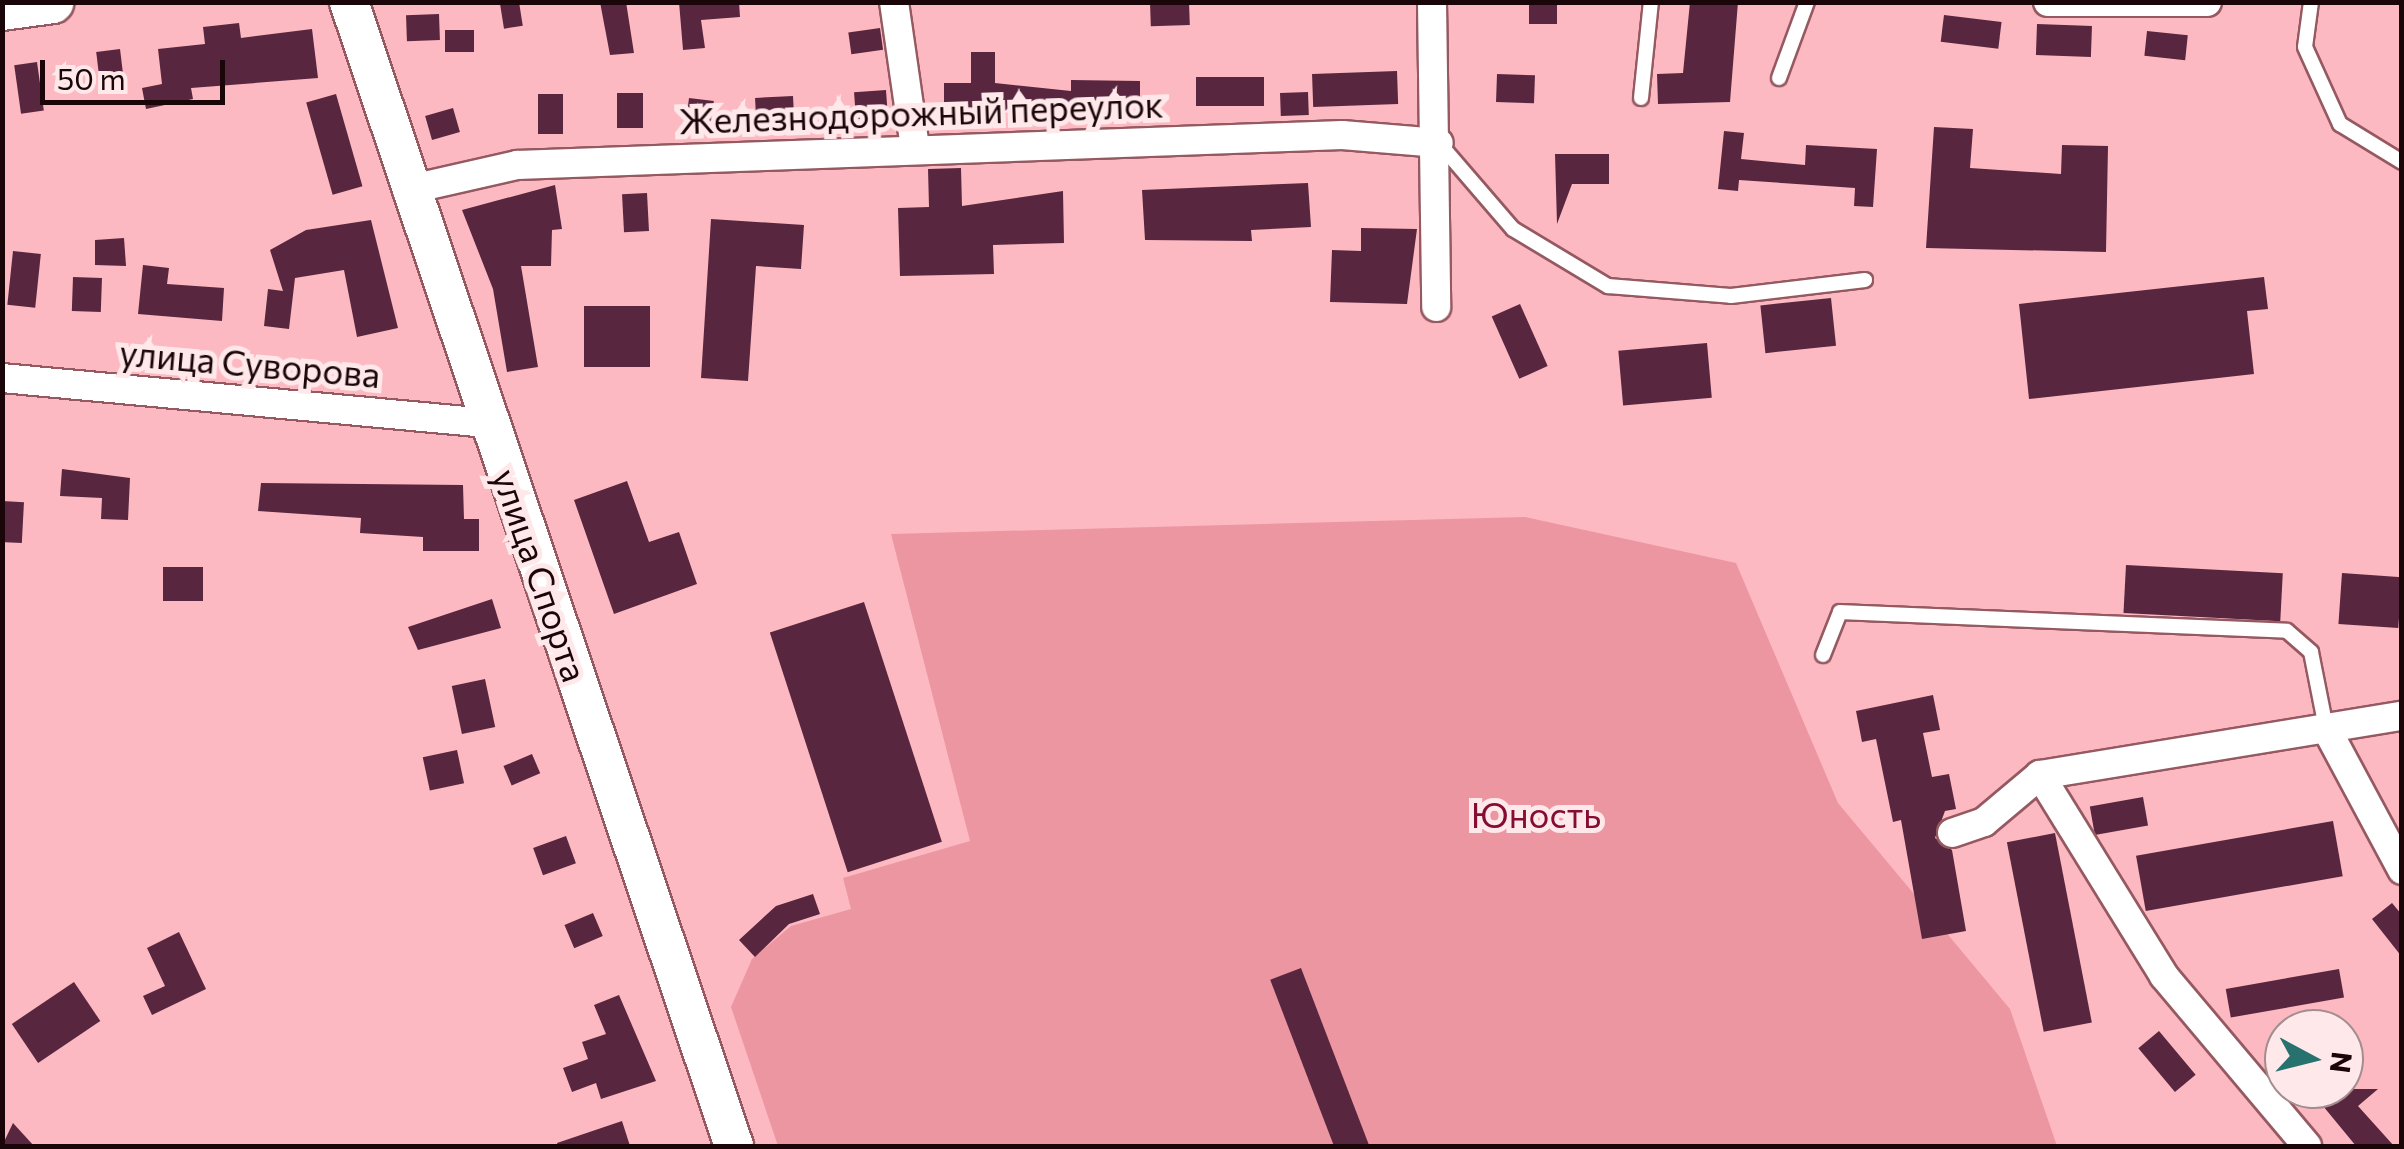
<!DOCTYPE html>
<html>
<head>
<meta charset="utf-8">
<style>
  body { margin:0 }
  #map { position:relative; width:2404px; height:1149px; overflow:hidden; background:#fdb9c1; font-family:Commissioner,sans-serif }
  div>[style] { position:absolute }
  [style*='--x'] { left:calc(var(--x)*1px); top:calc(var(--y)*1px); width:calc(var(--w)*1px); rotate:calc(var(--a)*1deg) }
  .green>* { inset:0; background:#ec96a1 }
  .building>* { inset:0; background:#58263f; transform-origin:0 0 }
  .roads { filter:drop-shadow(2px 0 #955961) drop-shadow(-2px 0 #955961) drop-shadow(0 2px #955961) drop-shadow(0 -2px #955961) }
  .lane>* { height:14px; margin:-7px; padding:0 7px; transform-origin:7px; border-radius:7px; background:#fff }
  .street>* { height:28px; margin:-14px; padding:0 14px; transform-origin:14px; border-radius:14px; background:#fff }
  .secondary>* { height:38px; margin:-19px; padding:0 19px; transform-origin:19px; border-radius:19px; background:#fff }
  .primary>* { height:42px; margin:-21px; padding:0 21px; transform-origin:21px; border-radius:21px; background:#fff }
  span { translate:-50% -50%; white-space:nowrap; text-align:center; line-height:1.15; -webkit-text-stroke:10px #fee8ea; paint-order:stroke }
  .street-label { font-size:35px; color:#1a0508 }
  .park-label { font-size:35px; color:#850d33 }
  .frame { position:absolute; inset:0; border:5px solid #1a0508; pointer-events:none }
  .north { position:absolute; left:2264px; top:1009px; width:100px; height:100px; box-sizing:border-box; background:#fee8ea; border:2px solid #a38d90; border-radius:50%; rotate:97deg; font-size:28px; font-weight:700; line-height:40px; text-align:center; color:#1a0508 }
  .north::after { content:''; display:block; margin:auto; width:35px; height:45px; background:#27716e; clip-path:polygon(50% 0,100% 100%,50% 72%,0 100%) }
  .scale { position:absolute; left:40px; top:60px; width:185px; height:45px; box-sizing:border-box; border:5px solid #1a0508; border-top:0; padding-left:12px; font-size:30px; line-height:35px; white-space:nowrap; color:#1a0508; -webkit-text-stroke:8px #fee8ea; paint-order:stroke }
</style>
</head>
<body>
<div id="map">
  <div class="green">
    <i style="clip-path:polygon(1525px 517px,1736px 563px,1838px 803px,2010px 1009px,2057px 1146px,778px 1146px,731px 1007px,752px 959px,791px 926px,851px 909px,843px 878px,970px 841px,891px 534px)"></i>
  </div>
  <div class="building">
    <i style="left:519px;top:2px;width:24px;height:19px;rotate:81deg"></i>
    <i style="clip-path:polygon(600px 2px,626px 2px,634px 53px,610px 55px)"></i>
    <i style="clip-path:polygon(679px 2px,739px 2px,740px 17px,701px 20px,705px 48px,683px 50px)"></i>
    <i style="left:1189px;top:2px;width:23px;height:39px;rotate:88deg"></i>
    <i style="left:1529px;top:2px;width:28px;height:22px"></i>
    <i style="clip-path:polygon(1690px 2px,1738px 2px,1730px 102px,1658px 104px,1657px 74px,1683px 73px)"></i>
    <i style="left:439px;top:14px;width:26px;height:33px;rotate:88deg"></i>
    <i style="left:1944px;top:15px;width:58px;height:27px;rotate:7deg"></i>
    <i style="clip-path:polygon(239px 23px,241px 38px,312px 29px,318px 78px,191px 88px,193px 99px,146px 109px,142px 88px,162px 84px,158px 49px,205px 44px,203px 27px)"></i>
    <i style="left:2037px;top:24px;width:55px;height:31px;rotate:2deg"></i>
    <i style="left:880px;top:28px;width:22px;height:32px;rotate:82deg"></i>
    <i style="left:445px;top:30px;width:29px;height:22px"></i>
    <i style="left:2147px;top:31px;width:41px;height:25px;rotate:6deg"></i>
    <i style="left:120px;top:49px;width:42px;height:24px;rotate:83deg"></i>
    <i style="clip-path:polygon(971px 52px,995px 52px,995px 83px,1071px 91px,1071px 80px,1140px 81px,1140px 107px,944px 112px,944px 83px,971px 83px)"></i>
    <i style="left:37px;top:62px;width:49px;height:23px;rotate:82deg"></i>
    <i style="left:1397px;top:71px;width:33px;height:85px;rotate:88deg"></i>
    <i style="left:1497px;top:74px;width:38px;height:28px;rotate:2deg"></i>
    <i style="left:1196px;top:77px;width:68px;height:29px"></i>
    <i style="left:886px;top:90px;width:27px;height:32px;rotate:86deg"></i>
    <i style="left:1308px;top:92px;width:23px;height:28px;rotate:88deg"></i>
    <i style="left:617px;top:93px;width:26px;height:35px"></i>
    <i style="left:336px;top:94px;width:96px;height:31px;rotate:74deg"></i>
    <i style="left:538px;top:94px;width:25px;height:40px"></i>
    <i style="left:793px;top:96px;width:33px;height:38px;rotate:87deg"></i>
    <i style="left:689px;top:98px;width:25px;height:31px;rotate:7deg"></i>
    <i style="left:453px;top:108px;width:25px;height:29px;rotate:74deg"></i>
    <i style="clip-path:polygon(1934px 127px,1973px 129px,1970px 168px,2061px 174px,2062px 145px,2108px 146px,2106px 252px,1926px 248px)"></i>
    <i style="clip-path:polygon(1724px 131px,1744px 133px,1741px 159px,1805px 165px,1806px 145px,1877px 149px,1873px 207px,1854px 206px,1855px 188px,1739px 180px,1738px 191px,1718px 189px)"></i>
    <i style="clip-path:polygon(1555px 154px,1609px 154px,1609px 184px,1572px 184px,1557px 224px)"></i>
    <i style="clip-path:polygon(961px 168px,962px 206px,1063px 191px,1064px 243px,993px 245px,994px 274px,900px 276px,898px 208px,929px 207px,928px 169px)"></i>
    <i style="clip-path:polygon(1308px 183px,1311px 227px,1251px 230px,1252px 241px,1145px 240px,1142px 190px)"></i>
    <i style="clip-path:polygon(555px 185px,562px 229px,552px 230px,551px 266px,521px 266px,538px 367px,507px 372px,493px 289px,462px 210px)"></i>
    <i style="left:647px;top:193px;width:38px;height:25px;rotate:87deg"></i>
    <i style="clip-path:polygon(711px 219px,804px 225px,801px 269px,756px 266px,748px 381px,701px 378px)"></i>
    <i style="clip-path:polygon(371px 220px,398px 328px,357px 337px,344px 270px,295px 278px,289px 329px,264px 326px,268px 289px,283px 291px,270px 250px,306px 230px)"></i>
    <i style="clip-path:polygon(1361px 228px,1417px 229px,1407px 304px,1330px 302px,1332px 250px,1361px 251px)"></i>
    <i style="clip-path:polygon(124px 238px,126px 266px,95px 265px,95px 240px)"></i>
    <i style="left:13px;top:251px;width:28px;height:54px;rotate:6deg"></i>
    <i style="clip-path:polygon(143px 265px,169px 268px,167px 284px,224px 288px,222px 321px,138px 314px)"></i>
    <i style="left:73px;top:277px;width:29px;height:34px;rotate:2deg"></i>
    <i style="clip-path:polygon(2264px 277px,2268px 309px,2247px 311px,2254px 374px,2029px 399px,2019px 304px)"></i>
    <i style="left:1831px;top:298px;width:48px;height:71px;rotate:84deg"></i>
    <i style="left:1520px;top:304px;width:68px;height:31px;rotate:66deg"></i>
    <i style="left:650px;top:306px;width:61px;height:66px;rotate:90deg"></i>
    <i style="left:1707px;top:343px;width:55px;height:89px;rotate:85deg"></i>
    <i style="clip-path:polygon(62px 469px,130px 478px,128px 520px,101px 519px,102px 498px,60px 496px)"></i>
    <i style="clip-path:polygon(627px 481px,649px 542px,679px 532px,697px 584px,614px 614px,574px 500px)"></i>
    <i style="clip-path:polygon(261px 483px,463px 485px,464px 519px,479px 519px,479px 551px,423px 551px,423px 537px,360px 533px,361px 518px,258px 511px)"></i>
    <i style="left:2px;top:501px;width:22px;height:41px;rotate:3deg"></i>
    <i style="left:2126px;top:565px;width:157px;height:48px;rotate:3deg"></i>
    <i style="left:163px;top:567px;width:40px;height:34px"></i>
    <i style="left:2342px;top:573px;width:60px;height:51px;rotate:4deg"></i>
    <i style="clip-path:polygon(492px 599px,501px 628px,418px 650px,408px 627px)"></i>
    <i style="left:864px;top:602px;width:252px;height:99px;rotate:72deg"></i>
    <i style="left:485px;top:679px;width:49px;height:34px;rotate:78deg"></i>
    <i style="clip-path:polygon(1933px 695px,1940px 730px,1923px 733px,1932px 777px,1949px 774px,1956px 809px,1945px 811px,1935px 838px,1952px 850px,1966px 931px,1922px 939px,1901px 820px,1893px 822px,1876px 739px,1862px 742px,1856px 711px)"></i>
    <i style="left:457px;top:750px;width:34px;height:35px;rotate:78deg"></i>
    <i style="left:532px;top:754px;width:21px;height:31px;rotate:67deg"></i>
    <i style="left:2143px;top:797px;width:29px;height:54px;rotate:80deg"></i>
    <i style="left:2333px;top:821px;width:56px;height:200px;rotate:80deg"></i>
    <i style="left:2055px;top:833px;width:193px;height:49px;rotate:79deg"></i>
    <i style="left:566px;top:836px;width:29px;height:35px;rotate:70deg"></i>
    <i style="clip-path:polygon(813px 894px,820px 914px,789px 924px,755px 957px,739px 940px,776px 906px)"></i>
    <i style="clip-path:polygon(2392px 903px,2402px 915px,2402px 957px,2372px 919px)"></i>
    <i style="left:593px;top:913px;width:25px;height:31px;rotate:67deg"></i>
    <i style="clip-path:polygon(179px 932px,206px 989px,152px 1015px,143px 996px,165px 986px,147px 948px)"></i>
    <i style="left:1301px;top:968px;width:191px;height:33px;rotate:69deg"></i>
    <i style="left:2339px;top:969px;width:29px;height:115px;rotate:80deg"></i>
    <i style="left:74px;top:982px;width:47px;height:75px;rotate:56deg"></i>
    <i style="clip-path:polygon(619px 995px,656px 1081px,601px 1099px,596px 1083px,572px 1092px,563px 1068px,588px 1059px,582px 1042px,606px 1034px,594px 1005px)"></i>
    <i style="left:2159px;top:1031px;width:57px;height:27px;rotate:50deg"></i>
    <i style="clip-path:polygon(2309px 1089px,2378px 1089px,2358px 1106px,2394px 1146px,2356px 1146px)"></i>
    <i style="clip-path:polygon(622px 1121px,630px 1146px,558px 1146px,557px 1143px)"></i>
    <i style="clip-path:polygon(13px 1123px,34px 1146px,2px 1146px)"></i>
  </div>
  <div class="roads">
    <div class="lane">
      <i style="--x:2311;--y:2;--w:45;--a:97.6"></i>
      <i style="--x:2305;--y:47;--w:85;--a:65.6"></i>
      <i style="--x:2340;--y:124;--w:73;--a:31.5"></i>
      <i style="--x:1779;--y:78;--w:81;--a:-69.8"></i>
      <i style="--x:1641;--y:98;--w:97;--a:-84.1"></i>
      <i style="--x:1439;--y:143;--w:113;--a:49.3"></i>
      <i style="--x:1513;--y:229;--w:111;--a:31"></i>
      <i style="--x:1608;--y:286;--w:123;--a:4.6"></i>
      <i style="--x:1731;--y:296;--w:135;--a:-6.8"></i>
      <i style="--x:1823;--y:655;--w:46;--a:-68.4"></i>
      <i style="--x:1840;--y:612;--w:447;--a:2.4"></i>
      <i style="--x:2287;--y:631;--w:32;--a:41"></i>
      <i style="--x:2311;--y:652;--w:77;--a:78.8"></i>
    </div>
    <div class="street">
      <i style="--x:894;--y:2;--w:148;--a:81.8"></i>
      <i style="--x:1432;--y:2;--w:305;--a:89.2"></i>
      <i style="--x:2048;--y:2;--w:159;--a:0"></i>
      <i style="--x:407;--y:190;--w:113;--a:-12.8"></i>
      <i style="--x:517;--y:165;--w:826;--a:-2.08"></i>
      <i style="--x:1342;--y:135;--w:97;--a:4.7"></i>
      <i style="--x:2;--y:378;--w:490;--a:5.3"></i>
      <i style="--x:2326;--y:728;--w:161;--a:61.8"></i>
      <i style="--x:2040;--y:775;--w:236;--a:58.3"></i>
      <i style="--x:2164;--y:976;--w:222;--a:49.9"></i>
      <i style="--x:2040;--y:775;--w:367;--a:-9.3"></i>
      <i style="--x:1952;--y:833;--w:34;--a:-19"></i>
      <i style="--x:1984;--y:822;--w:73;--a:-40"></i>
    </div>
    <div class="secondary">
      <i style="--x:349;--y:2;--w:1207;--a:71.4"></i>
    </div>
    <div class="primary">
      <i style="--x:2;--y:9;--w:51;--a:-7.8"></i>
    </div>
  </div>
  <div class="street-label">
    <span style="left:921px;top:112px;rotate:-2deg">Железнодорожный переулок</span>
    <span style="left:250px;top:363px;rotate:5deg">улица Суворова</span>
    <span style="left:541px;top:575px;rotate:71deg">улица Спорта</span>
  </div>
  <div class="park-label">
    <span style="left:1536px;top:814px">Юность</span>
  </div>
  <div class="frame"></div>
  <div class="north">N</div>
  <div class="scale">50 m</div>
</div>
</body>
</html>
